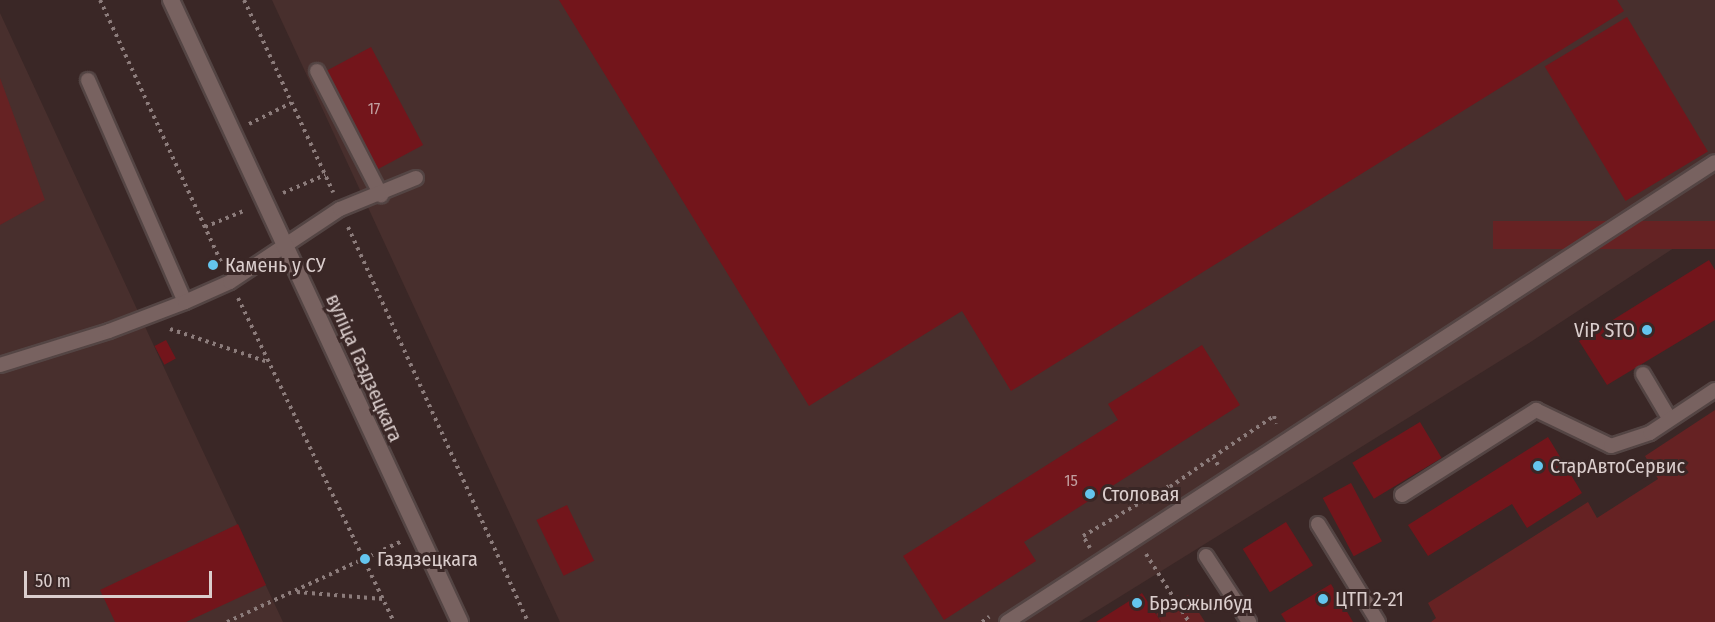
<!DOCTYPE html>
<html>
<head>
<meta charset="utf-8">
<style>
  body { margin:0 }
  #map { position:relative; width:1715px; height:622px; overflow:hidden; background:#3a2726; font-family:"Fira Sans Condensed",sans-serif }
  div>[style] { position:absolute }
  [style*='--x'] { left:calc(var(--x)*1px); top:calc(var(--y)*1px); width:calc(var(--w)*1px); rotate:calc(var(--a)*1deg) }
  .built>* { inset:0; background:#482f2d }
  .green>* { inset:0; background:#662223; transform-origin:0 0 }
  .building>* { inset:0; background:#73151b; transform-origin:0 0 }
  .path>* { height:4px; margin-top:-2px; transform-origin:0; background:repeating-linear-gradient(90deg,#8c7c7b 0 3px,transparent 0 7.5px) }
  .roads { filter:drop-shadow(2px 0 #544544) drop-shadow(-2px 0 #544544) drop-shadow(0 2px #544544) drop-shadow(0 -2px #544544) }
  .service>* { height:14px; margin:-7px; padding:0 7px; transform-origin:7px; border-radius:7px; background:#786260 }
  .minor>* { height:16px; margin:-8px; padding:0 8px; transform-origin:8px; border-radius:8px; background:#786260 }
  .dots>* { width:16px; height:16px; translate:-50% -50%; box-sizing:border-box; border:3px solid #3a2726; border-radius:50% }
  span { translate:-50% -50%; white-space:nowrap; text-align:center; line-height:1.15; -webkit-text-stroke:6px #3a2726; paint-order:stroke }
  .number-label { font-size:16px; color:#c1a0a0 }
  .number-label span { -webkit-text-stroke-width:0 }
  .poi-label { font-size:20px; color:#dbcecd }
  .left { translate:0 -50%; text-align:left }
  .right { translate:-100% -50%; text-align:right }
  .street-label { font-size:20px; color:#dbcecd }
  .scale { position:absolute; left:24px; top:571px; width:188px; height:27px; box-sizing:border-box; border:3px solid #dbcecd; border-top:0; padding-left:8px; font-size:18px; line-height:21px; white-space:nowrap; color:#dbcecd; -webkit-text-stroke:4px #3a2726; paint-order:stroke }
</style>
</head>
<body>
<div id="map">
  <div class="built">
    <i style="clip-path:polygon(272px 0,1715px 0,1715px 221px,1529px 343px,1079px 622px,560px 622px)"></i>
    <i style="clip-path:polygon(0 13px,178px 398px,283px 622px,0 622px)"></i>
  </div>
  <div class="green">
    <i style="clip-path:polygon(0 78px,45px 200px,0 225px)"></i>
    <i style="left:1715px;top:221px;width:28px;height:222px;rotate:90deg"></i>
    <i style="clip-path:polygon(1715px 410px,1715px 622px,1431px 622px,1436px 618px,1428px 603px,1588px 502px,1597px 518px,1658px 479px,1645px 456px)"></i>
    <i style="clip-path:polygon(1188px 595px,1205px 622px,1161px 622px,1156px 614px)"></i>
  </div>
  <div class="building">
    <i style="clip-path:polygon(559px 0,1617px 0,1624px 11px,1011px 391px,962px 311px,809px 406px)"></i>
    <i style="left:1627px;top:17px;width:157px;height:96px;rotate:59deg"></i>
    <i style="left:371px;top:47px;width:111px;height:53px;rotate:62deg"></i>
    <i style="clip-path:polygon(1709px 260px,1715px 270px,1715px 320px,1607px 385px,1579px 341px)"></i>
    <i style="left:166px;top:340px;width:21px;height:13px;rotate:62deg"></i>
    <i style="clip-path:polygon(1202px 345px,1240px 405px,1024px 542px,1036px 561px,944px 620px,903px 556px,1118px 420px,1108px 404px)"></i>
    <i style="left:1420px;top:422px;width:42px;height:79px;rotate:59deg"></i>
    <i style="clip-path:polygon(1548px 437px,1582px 493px,1527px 528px,1512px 504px,1428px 556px,1408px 525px)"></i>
    <i style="left:1351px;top:483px;width:66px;height:32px;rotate:62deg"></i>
    <i style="left:567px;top:505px;width:62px;height:34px;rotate:64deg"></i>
    <i style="left:1286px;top:522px;width:51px;height:51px;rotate:58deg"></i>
    <i style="clip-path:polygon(238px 524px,266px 585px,186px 622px,115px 622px,100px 590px)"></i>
    <i style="clip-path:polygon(1331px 584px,1353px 622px,1286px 622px,1281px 614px)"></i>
    <i style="clip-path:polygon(1142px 593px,1161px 622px,1096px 622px)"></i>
  </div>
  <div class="path">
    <i style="--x:100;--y:0;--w:291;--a:65.2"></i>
    <i style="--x:244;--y:0;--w:212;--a:65.1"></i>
    <i style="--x:249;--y:124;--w:47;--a:-26.6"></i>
    <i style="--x:283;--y:193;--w:46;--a:-23.2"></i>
    <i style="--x:205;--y:227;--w:44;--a:-22.5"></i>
    <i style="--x:348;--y:227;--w:434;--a:65.5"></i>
    <i style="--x:238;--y:298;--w:360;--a:64.3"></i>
    <i style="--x:170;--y:329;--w:103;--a:18.6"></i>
    <i style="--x:1218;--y:465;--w:9;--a:-122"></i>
    <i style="--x:1213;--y:457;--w:73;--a:-33.9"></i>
    <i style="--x:1274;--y:416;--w:8;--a:76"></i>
    <i style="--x:1170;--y:487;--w:52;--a:-34.9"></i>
    <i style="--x:1090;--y:548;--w:14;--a:-120"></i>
    <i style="--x:1083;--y:536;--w:99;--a:-30.2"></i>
    <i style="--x:1146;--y:554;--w:80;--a:57.7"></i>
    <i style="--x:297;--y:592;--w:86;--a:4.7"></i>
    <i style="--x:227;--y:622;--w:191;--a:-24.8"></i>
    <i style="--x:982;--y:622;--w:9;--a:-36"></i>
  </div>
  <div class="roads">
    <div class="service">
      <i style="--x:317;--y:71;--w:140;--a:62.7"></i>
      <i style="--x:88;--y:80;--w:242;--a:66.4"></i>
      <i style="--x:0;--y:365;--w:114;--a:-17.3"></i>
      <i style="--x:109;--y:331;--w:81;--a:-20.9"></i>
      <i style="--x:185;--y:302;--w:49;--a:-24"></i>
      <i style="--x:230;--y:282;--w:132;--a:-33.6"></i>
      <i style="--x:340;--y:209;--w:82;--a:-22.2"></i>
      <i style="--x:1643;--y:374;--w:51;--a:59.4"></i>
      <i style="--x:1402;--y:495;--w:159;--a:-32.4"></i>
      <i style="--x:1536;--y:410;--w:83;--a:25.6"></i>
      <i style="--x:1611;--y:446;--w:41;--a:-18.4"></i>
      <i style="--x:1650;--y:433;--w:78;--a:-33.5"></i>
      <i style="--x:1318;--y:524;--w:115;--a:58.5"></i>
      <i style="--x:1206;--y:556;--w:79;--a:56.9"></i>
      <i style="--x:1007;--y:622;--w:844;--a:-33.01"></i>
    </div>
    <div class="minor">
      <i style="--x:171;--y:0;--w:686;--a:65.08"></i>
    </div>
  </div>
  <div class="dots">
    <i style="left:213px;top:265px;background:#64c5ee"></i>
    <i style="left:1647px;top:330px;background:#64c5ee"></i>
    <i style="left:1538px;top:466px;background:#64c5ee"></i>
    <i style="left:1090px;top:494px;background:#64c5ee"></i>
    <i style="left:365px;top:559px;background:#64c5ee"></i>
    <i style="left:1323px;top:599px;background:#64c5ee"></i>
    <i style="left:1137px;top:603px;background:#64c5ee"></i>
  </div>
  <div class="number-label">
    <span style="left:374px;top:109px">17</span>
    <span style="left:1071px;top:481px">15</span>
  </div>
  <div class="poi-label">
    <span class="left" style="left:225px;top:265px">Камень у СУ</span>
    <span class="right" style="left:1635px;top:330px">ViP STO</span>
    <span class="left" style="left:1550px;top:466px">СтарАвтоСервис</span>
    <span class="left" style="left:1102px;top:494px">Столовая</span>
    <span class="left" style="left:377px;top:559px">Газдзецкага</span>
    <span class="left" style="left:1335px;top:599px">ЦТП 2-21</span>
    <span class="left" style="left:1149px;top:603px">Брэсжылбуд</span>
  </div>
  <div class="street-label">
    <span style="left:364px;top:368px;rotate:66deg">вуліца Газдзецкага</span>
  </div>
  <div class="scale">50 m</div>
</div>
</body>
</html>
